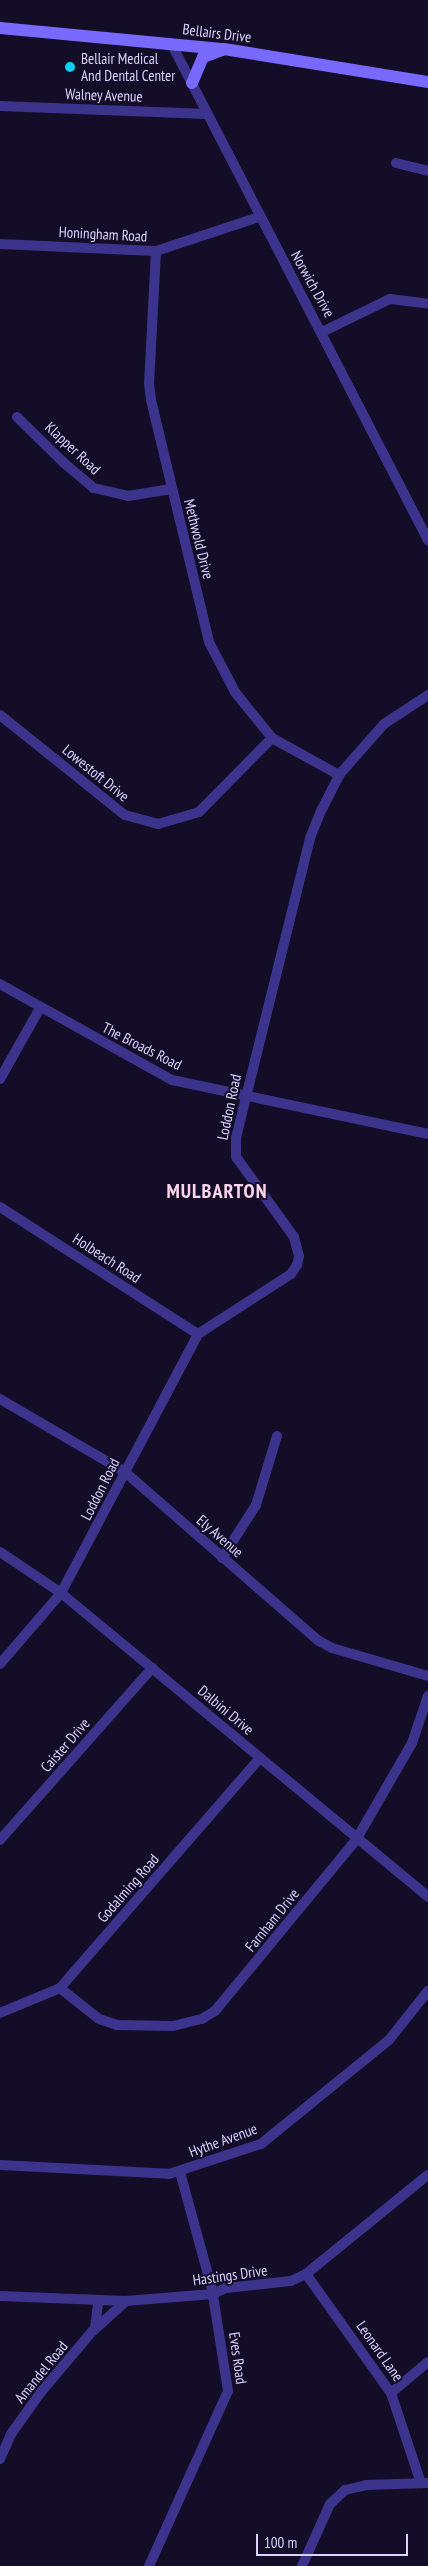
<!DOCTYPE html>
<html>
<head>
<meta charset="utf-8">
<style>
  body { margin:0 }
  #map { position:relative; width:428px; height:2566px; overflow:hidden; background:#130d28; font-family:"PT Sans Narrow",sans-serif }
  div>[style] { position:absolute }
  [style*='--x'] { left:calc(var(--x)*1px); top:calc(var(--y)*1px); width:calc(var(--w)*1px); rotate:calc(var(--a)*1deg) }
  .street>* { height:10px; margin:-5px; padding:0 5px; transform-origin:5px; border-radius:5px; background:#3c338c }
  .secondary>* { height:12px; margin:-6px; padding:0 6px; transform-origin:6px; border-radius:6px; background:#786aff }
  .dots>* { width:14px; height:14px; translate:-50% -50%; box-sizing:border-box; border:2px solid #130d28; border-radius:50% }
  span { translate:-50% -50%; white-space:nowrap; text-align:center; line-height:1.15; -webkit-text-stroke:4px #130d28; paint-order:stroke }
  .street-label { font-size:15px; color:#dbd3ff }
  .poi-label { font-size:15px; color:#dbd3ff }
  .left { translate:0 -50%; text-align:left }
  .district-label { font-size:20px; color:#ffd5ed; font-weight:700; letter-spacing:1px }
  .scale { position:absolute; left:256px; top:2534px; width:152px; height:22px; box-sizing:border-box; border:2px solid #dbd3ff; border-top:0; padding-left:6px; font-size:15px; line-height:18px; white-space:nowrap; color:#dbd3ff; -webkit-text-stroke:4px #130d28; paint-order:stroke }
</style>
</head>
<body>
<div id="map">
  <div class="street">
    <i style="--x:171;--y:43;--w:560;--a:62.66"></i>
    <i style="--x:0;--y:106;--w:207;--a:2.2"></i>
    <i style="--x:396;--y:163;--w:33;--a:14"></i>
    <i style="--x:0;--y:244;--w:156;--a:2.6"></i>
    <i style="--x:156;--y:251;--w:108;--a:-18.3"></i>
    <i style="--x:156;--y:251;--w:132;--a:93"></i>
    <i style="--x:149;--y:383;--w:17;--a:83"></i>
    <i style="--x:151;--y:400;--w:249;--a:76.5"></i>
    <i style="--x:209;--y:642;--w:56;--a:62.5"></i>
    <i style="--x:235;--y:692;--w:59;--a:51.2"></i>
    <i style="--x:272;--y:738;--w:77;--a:28.9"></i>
    <i style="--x:322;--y:332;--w:76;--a:-25.9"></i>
    <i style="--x:390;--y:299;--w:38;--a:7"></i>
    <i style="--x:17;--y:417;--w:66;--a:44.4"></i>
    <i style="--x:64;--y:463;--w:39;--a:40"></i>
    <i style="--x:94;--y:488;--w:35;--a:13"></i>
    <i style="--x:128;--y:496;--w:44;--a:-9.2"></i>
    <i style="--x:0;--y:715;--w:160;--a:38.7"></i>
    <i style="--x:125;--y:815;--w:34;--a:15"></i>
    <i style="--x:158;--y:824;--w:43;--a:-16.3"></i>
    <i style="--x:199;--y:812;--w:104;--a:-45.4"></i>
    <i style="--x:0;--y:984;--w:197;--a:29.2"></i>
    <i style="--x:172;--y:1080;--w:262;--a:11.9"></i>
    <i style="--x:0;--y:1079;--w:81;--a:-60.6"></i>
    <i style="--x:0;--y:1207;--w:235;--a:32.7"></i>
    <i style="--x:0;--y:1399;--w:145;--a:30.3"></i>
    <i style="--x:125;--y:1472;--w:257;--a:41.1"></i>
    <i style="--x:319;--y:1641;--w:15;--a:28"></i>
    <i style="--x:332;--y:1648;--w:100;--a:16.3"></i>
    <i style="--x:0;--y:1552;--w:73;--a:33.9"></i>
    <i style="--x:61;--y:1593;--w:477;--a:39.6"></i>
    <i style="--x:222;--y:1558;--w:63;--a:-57.3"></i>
    <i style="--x:256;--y:1505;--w:72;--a:-73.1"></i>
    <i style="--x:0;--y:1664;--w:94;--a:-49.3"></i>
    <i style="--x:61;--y:1593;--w:293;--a:-62.1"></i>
    <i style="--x:198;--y:1334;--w:111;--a:-32.8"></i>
    <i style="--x:291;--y:1274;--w:11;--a:-56"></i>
    <i style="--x:297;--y:1265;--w:9;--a:-77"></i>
    <i style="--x:299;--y:1256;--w:20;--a:-105"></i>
    <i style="--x:294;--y:1237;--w:99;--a:-125.9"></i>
    <i style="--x:236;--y:1157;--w:19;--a:-90"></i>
    <i style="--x:236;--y:1138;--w:42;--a:-76.3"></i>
    <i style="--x:246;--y:1097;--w:267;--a:-76.1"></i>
    <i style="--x:310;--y:838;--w:31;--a:-68"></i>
    <i style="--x:322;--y:809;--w:38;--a:-63"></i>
    <i style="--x:339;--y:775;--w:68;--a:-48.6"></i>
    <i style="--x:384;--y:724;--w:53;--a:-33.4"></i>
    <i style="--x:0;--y:1840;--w:230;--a:-48.5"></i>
    <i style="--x:60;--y:1988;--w:50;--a:38.5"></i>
    <i style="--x:99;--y:2019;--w:19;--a:18"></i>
    <i style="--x:117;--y:2025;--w:56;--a:1"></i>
    <i style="--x:173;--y:2026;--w:30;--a:-14"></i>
    <i style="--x:202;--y:2019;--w:15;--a:-32"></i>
    <i style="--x:215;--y:2011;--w:222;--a:-50.5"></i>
    <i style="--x:356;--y:1840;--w:112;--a:-60"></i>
    <i style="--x:412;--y:1743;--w:50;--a:-71.2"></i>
    <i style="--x:0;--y:2013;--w:65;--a:-22.6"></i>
    <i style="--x:60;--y:1988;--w:305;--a:-49"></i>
    <i style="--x:0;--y:2165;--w:169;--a:3"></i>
    <i style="--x:169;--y:2174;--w:97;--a:-18.1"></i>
    <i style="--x:261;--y:2144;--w:165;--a:-39.1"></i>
    <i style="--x:389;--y:2040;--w:63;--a:-51.5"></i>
    <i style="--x:306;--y:2274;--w:146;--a:54.5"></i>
    <i style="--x:391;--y:2393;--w:95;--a:71.6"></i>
    <i style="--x:0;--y:2296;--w:126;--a:2.3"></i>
    <i style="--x:126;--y:2301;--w:87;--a:-4.6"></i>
    <i style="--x:213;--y:2294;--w:14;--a:-25"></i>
    <i style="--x:226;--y:2288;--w:65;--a:-6.1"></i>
    <i style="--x:291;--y:2281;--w:17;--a:-25"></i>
    <i style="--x:306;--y:2274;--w:157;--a:-39.1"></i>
    <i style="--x:93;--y:2331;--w:45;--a:-42.3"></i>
    <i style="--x:391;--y:2393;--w:48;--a:-40"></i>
    <i style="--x:0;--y:2459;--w:27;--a:-66"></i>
    <i style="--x:11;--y:2434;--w:52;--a:-54.5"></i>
    <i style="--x:41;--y:2392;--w:84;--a:-49.8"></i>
    <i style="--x:95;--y:2328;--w:26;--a:-83"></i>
    <i style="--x:149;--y:2566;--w:192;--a:-65.7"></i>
    <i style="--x:228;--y:2391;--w:103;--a:-98.9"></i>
    <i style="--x:212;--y:2289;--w:121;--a:-105.3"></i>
    <i style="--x:302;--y:2566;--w:68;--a:-65.7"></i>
    <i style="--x:330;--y:2504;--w:21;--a:-43"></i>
    <i style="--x:345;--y:2490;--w:22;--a:-13"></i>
    <i style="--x:366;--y:2485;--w:61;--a:-1.9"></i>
  </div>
  <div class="secondary">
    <i style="--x:0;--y:28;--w:225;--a:5.4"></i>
    <i style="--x:224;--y:49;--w:207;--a:9.2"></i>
    <i style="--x:192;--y:83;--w:28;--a:-67"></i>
    <i style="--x:203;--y:57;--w:20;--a:-20"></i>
  </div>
  <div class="dots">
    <i style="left:70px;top:67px;background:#00d4fe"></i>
  </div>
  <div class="street-label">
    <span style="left:217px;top:33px;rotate:7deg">Bellairs Drive</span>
    <span style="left:104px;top:95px;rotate:2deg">Walney Avenue</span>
    <span style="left:103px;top:234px;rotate:3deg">Honingham Road</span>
    <span style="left:313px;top:284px;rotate:61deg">Norwich Drive</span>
    <span style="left:73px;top:448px;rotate:43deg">Klapper Road</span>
    <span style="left:199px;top:539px;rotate:76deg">Methwold Drive</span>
    <span style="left:96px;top:773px;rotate:39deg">Lowestoft Drive</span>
    <span style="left:142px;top:1046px;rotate:27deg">The Broads Road</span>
    <span style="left:229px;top:1107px;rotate:-78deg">Loddon Road</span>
    <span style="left:107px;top:1258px;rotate:33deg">Holbeach Road</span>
    <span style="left:100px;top:1489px;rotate:-63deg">Loddon Road</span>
    <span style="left:220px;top:1536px;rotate:41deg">Ely Avenue</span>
    <span style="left:226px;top:1710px;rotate:40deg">Dalbini Drive</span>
    <span style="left:65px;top:1745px;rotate:-49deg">Caister Drive</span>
    <span style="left:128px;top:1888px;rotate:-49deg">Godalming Road</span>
    <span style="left:272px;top:1920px;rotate:-51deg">Farnham Drive</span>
    <span style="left:223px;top:2140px;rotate:-20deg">Hythe Avenue</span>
    <span style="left:230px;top:2275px;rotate:-8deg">Hastings Drive</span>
    <span style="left:380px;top:2351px;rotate:55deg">Leonard Lane</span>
    <span style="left:238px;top:2358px;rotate:82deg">Eves Road</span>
    <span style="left:41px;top:2372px;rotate:-51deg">Amandel Road</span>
  </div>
  <div class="poi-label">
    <span class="left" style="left:81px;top:67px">Bellair Medical<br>And Dental Center</span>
  </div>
  <div class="district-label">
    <span style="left:217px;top:1191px">MULBARTON</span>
  </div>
  <div class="scale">100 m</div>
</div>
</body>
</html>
